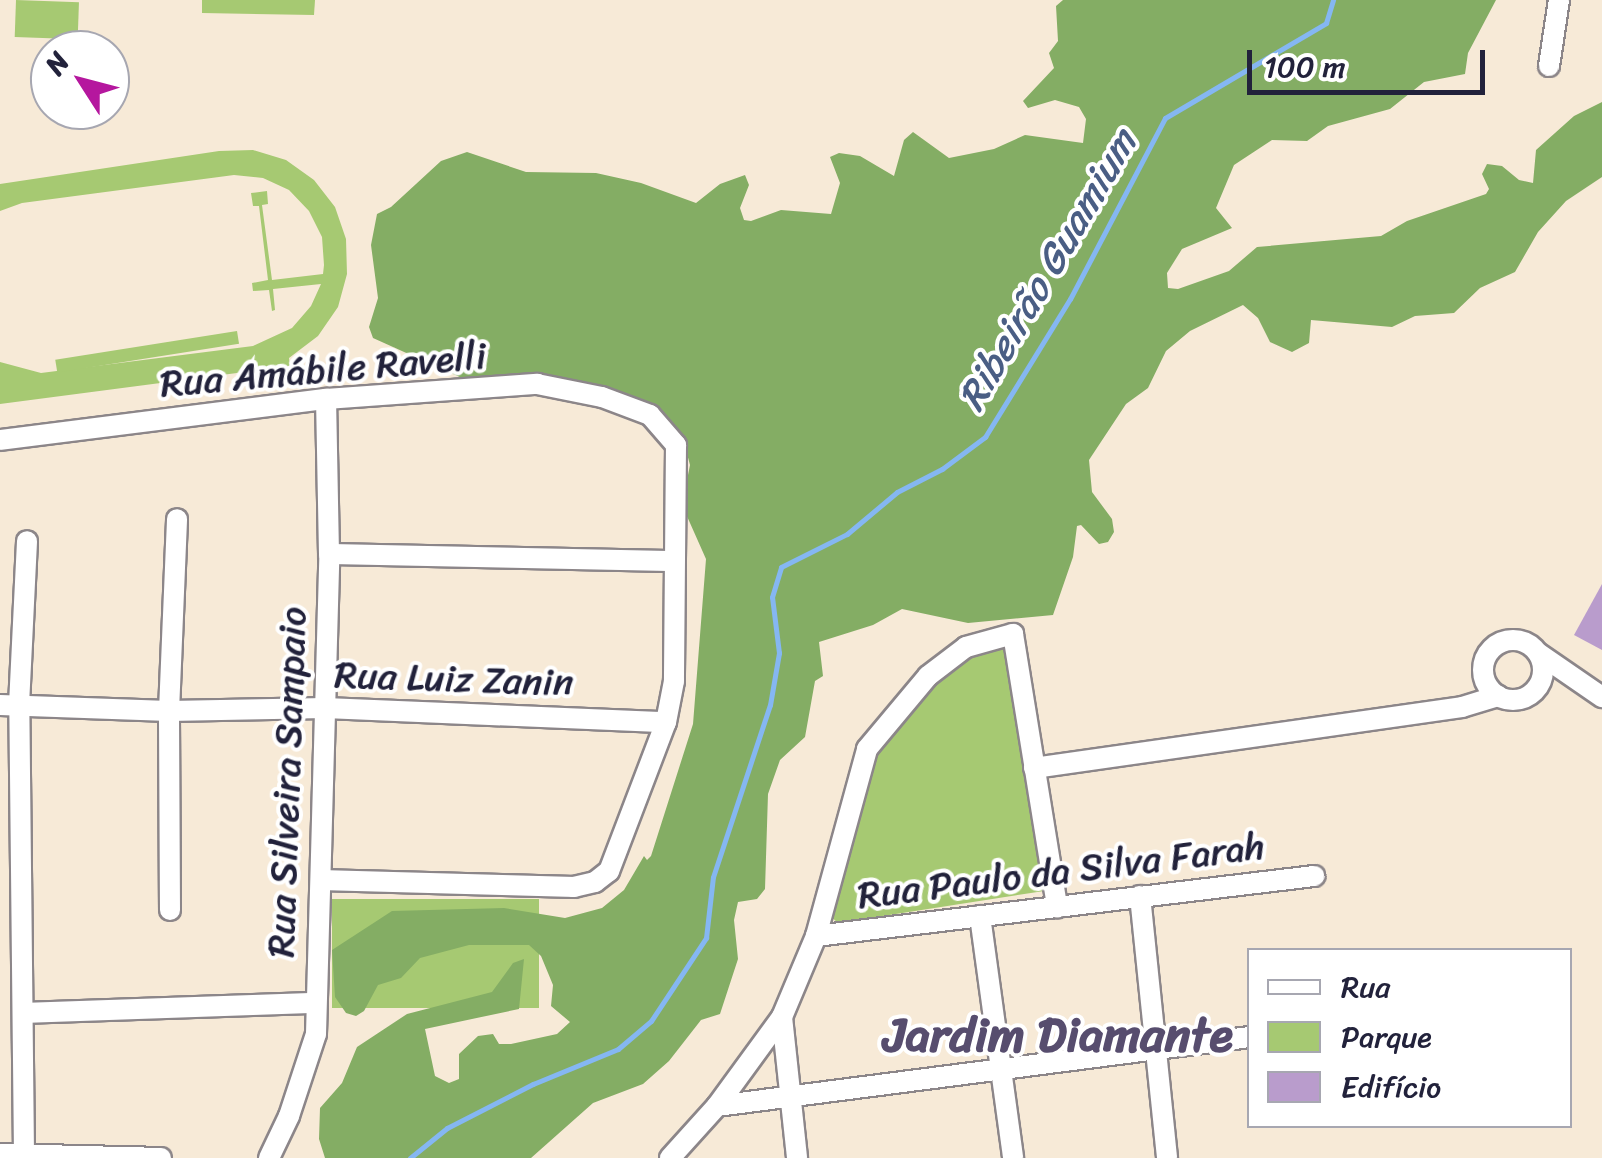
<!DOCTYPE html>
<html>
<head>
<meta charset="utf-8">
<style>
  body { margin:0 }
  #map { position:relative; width:1602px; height:1158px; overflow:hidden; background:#f7ead7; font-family:Sriracha,sans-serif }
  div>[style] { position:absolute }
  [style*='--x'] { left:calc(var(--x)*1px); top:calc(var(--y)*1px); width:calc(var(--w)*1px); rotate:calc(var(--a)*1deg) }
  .green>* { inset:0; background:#a6c972; transform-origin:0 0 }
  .forest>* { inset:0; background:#84ad64 }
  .stream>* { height:5px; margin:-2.5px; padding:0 2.5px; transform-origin:2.5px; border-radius:2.5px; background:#85b7f2 }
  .building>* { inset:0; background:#b99ccc }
  .roads { filter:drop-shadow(2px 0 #8c8689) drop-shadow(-2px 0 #8c8689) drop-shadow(0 2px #8c8689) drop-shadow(0 -2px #8c8689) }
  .minor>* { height:20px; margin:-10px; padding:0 10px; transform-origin:10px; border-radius:10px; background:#fff }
  .minor>.ring { margin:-10px; padding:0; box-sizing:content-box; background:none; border:20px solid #fff; border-radius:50% }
  span { translate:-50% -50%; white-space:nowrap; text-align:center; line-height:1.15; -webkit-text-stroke:8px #fff; paint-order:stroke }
  .street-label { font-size:38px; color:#22223b }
  .water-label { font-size:40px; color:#4a5e84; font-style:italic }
  .district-label { font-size:48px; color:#574d6e; font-weight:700 }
  .legend { position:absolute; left:1247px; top:948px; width:325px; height:180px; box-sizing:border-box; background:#fff; border:2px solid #a7a7b1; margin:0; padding:12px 18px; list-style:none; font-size:30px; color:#22223b }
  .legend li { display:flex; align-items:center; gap:20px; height:50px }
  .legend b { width:50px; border:2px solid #a7a7b1 }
  .north { position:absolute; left:30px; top:30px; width:100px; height:100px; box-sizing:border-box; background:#fff; border:2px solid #a7a7b1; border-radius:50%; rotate:306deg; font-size:28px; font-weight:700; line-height:40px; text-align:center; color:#22223b }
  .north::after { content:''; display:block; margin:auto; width:35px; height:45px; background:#b5179e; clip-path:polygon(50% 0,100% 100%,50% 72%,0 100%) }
  .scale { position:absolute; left:1247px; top:50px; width:238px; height:45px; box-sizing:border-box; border:5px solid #22223b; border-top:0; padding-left:12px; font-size:30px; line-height:35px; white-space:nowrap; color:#22223b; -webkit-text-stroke:8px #fff; paint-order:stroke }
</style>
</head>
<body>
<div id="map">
  <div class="green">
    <i style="left:16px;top:0;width:63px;height:37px;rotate:2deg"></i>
    <i style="clip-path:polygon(202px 0,315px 0,314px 15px,202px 13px)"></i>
    <i style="clip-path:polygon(253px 150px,286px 160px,314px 180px,335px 207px,346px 239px,347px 274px,338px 307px,318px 336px,289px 358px,290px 366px,0 404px,0 362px,41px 373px,253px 346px,292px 328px,311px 306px,321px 284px,273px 289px,275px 310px,272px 311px,269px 290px,253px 291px,252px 283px,268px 280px,259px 206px,253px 206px,251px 193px,267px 191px,268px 204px,262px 205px,272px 280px,323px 274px,324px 265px,322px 237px,309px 211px,289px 190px,263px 178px,234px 175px,22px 203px,0 211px,0 184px,219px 151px)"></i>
    <i style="left:237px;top:331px;width:13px;height:184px;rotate:81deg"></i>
    <i style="clip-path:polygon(1010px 644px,1044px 891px,838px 923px,829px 915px,878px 749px,931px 685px,967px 655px)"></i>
    <i style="left:539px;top:899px;width:109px;height:207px;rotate:90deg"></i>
  </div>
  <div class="forest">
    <i style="clip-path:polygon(1063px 0,1496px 0,1468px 53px,1465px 74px,1424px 82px,1390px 109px,1328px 126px,1307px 141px,1272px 140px,1234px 165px,1216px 208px,1232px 228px,1182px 249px,1167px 273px,1168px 288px,1178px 289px,1229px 271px,1257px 247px,1381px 236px,1407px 221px,1486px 194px,1489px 189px,1482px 174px,1487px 164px,1502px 166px,1519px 180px,1533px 183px,1536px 150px,1574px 116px,1602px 102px,1602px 177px,1566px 201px,1538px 232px,1515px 272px,1480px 288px,1454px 313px,1415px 316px,1392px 327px,1311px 320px,1309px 343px,1292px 352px,1270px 342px,1258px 318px,1243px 305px,1190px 331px,1166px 351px,1148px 388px,1126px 404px,1089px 460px,1092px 492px,1112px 519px,1114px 532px,1108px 542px,1099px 544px,1081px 525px,1077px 526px,1073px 557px,1053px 615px,968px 623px,902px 609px,873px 625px,819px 642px,823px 676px,815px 681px,805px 737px,780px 760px,768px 794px,765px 889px,757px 899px,738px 902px,734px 920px,738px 959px,720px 1014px,701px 1020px,669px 1061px,643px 1084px,593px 1103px,531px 1158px,325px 1158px,319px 1139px,320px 1108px,342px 1083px,357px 1047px,407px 1014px,492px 992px,513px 963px,524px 959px,519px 1009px,425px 1029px,435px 1076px,449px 1083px,459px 1079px,459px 1054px,478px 1036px,493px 1034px,499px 1044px,511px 1044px,557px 1034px,570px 1022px,551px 1006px,553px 985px,541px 956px,529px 945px,469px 945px,420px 958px,401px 978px,378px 985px,364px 1011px,356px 1016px,346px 1013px,335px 997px,332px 950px,392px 911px,504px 908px,565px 918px,602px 908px,624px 890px,644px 856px,647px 860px,651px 856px,693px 724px,706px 559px,682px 505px,690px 465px,686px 450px,637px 419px,608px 408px,473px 383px,373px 338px,369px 327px,378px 298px,371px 245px,377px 214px,391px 207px,441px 161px,467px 152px,526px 172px,596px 173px,641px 183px,696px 203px,720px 184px,745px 175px,749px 185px,740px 208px,744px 220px,751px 221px,781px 210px,831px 214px,840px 183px,830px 157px,839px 153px,860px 156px,894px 176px,904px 140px,913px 132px,949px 158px,994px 149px,1025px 135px,1083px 143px,1086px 119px,1079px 107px,1055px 100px,1028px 108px,1023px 101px,1054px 68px,1049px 53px,1058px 41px,1056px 6px)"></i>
  </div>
  <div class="stream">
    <i style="--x:410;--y:1158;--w:48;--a:-39"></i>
    <i style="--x:447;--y:1128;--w:97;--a:-27.1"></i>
    <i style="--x:533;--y:1084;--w:92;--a:-22.4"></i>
    <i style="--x:618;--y:1049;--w:43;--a:-40.3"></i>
    <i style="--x:651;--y:1021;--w:100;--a:-56.5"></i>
    <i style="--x:706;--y:938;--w:61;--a:-83.5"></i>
    <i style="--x:713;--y:877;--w:181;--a:-71.7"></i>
    <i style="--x:770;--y:705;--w:53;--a:-80.2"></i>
    <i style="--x:779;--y:653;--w:56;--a:-97.1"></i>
    <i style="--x:772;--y:597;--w:31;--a:-73"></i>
    <i style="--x:781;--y:567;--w:74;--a:-26.6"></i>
    <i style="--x:847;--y:534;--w:65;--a:-40"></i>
    <i style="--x:897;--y:492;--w:51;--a:-27.1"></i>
    <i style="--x:942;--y:469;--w:54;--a:-36.7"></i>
    <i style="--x:985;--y:437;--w:162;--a:-58.4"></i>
    <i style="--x:1070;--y:299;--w:204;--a:-62.3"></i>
    <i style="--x:1165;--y:118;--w:187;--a:-30.5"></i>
    <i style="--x:1326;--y:23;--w:24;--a:-73"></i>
  </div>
  <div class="building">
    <i style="clip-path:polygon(1602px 584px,1602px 650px,1574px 635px)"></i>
  </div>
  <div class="roads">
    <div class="minor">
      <i style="--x:1549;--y:66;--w:67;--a:-81.4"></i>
      <i style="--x:0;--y:440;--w:329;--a:-7.2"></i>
      <i style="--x:326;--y:399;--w:212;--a:-4.1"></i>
      <i style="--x:537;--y:384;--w:66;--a:11.3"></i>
      <i style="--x:602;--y:397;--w:51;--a:20.6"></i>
      <i style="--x:650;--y:415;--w:40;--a:49"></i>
      <i style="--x:676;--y:445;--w:236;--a:90.5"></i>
      <i style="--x:674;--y:681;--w:42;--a:101"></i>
      <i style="--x:666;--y:722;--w:160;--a:110.9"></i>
      <i style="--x:609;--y:871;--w:18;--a:142"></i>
      <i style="--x:595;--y:882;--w:22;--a:167"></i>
      <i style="--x:574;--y:887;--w:253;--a:-178.4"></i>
      <i style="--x:329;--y:554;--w:342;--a:1.2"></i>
      <i class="ring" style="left:1483px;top:640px;width:40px;height:40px"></i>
      <i style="--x:1538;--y:653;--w:78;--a:34.5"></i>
      <i style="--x:0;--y:705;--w:169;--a:2"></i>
      <i style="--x:169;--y:711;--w:156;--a:-1.1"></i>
      <i style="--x:325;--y:708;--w:341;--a:2.4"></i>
      <i style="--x:1034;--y:768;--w:432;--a:-8.1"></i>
      <i style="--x:1462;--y:707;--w:38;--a:-17"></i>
      <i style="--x:1140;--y:896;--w:263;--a:84.1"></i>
      <i style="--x:170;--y:910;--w:199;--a:-90.3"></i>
      <i style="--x:169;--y:711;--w:192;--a:-87.6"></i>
      <i style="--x:980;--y:916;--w:244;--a:82.2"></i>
      <i style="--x:816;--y:936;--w:502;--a:-6.87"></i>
      <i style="--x:25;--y:1013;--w:290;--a:-2"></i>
      <i style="--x:782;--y:1017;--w:142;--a:83.9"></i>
      <i style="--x:717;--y:1106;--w:537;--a:-7.38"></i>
      <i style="--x:0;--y:1154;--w:161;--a:1.4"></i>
      <i style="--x:24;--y:1155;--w:450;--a:-90.6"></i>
      <i style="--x:19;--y:705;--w:164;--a:-87.2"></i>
      <i style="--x:269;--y:1158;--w:47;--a:-64.5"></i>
      <i style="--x:289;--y:1116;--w:86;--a:-71.8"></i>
      <i style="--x:316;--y:1034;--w:480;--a:-88.4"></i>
      <i style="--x:329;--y:554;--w:155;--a:-91.1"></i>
      <i style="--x:670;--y:1158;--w:70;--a:-47.9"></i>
      <i style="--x:717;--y:1106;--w:110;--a:-53.9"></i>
      <i style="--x:782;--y:1017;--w:88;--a:-67.2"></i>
      <i style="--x:816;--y:936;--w:194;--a:-74.7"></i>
      <i style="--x:867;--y:749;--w:95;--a:-50.1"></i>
      <i style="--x:928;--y:676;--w:48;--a:-37.3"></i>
      <i style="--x:966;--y:647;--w:49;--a:-15.5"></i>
      <i style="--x:1013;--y:634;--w:277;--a:80.8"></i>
    </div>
  </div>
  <div class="street-label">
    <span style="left:323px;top:370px;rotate:-5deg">Rua Amábile Ravelli</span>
    <span style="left:454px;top:679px;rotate:2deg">Rua Luiz Zanin</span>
    <span style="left:287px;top:782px;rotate:-88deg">Rua Silveira Sampaio</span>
    <span style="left:1061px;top:871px;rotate:-7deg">Rua Paulo da Silva Farah</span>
  </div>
  <div class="water-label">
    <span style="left:1047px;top:270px;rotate:-60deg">Ribeirão Guamium</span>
  </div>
  <div class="district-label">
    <span style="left:1058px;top:1035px">Jardim Diamante</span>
  </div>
  <ul class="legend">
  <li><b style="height:12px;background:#fff"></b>Rua</li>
  <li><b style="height:28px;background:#a6c972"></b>Parque</li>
  <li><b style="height:28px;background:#b99ccc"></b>Edifício</li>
  </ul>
  <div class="north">N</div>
  <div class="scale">100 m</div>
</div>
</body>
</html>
